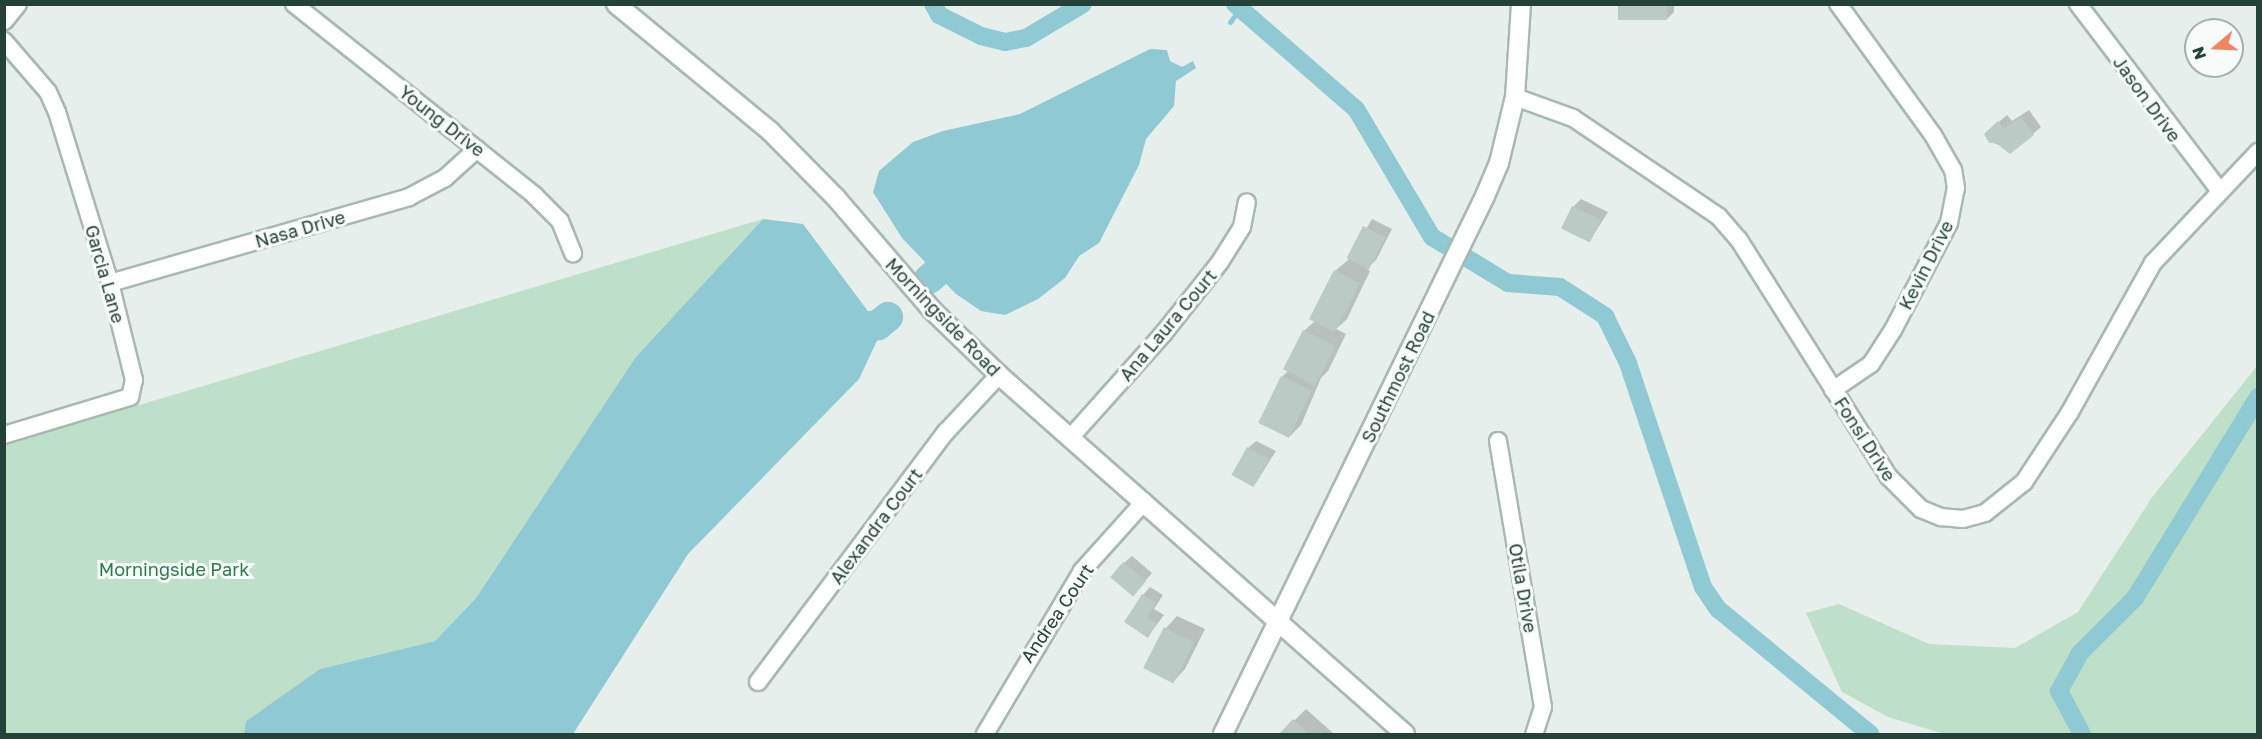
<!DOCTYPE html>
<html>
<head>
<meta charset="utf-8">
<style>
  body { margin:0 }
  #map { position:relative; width:2262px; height:739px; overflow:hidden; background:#e6efeb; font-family:"Golos Text",sans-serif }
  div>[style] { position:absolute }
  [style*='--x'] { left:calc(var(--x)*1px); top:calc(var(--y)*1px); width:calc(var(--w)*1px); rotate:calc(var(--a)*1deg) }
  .green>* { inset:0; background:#bfe0c8 }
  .water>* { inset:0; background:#8ec9d4 }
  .shadow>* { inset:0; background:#0003 }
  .stream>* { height:5px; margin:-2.5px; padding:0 2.5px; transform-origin:2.5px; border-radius:2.5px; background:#8ec9d4 }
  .canal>* { height:18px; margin:-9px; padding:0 9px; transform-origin:9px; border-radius:9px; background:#8ec9d4 }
  .river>* { height:30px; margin:-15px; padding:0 15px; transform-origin:15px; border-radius:15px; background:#8ec9d4 }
  .building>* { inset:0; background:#bbcac4; transform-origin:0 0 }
  .roads { filter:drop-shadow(2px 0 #a8b8b2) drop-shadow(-2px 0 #a8b8b2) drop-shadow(0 2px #a8b8b2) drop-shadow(0 -2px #a8b8b2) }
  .street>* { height:16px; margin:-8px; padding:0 8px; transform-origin:8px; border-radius:8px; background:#fff }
  .secondary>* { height:18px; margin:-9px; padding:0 9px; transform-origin:9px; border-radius:9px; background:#fff }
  span { translate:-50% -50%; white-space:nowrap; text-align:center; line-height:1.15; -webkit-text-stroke:6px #f7fbf9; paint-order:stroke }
  .street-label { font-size:18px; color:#24423a }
  .park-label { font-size:18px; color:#2d7a4b }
  .frame { position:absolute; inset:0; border:6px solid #24423a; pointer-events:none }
  .north { position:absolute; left:2184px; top:18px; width:60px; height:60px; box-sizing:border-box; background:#f7fbf9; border:2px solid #a3b1ad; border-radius:50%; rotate:251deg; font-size:16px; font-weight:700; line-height:24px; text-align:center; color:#24423a }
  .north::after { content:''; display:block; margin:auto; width:21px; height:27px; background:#f4845f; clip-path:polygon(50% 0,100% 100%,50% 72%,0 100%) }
</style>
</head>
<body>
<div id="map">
  <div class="green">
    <i style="clip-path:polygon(763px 219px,635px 358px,476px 598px,435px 641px,320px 669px,246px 721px,244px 734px,5px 734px,5px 445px)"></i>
    <i style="clip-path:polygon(2257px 366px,2257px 734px,1944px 734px,1888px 717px,1842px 692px,1806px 613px,1839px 604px,1929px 644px,2015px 648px,2078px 612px,2153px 496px)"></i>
  </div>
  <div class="water">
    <i style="clip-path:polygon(1150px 49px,1167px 50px,1170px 61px,1182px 67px,1193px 61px,1196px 68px,1176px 81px,1174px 106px,1146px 139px,1139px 165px,1099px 243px,1079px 256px,1065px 278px,1038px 299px,1005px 315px,981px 311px,956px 294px,902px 238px,873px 192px,879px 171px,913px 142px,943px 131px,1020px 114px)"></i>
    <i style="clip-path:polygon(763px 219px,803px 224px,882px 330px,859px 379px,688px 554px,573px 734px,244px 734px,246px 721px,320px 669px,435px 641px,476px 598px,635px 358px)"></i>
  </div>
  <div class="shadow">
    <i style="clip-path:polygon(1619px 4px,1674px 4px,1674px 12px,1666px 20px)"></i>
    <i style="clip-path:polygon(2029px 110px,2041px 127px,2033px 134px,2006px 147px,1990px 142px,1993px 127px,2007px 115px,2012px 121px)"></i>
    <i style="clip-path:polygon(1581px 199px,1608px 212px,1589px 242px,1573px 207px)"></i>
    <i style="clip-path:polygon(1372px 219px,1392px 229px,1376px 260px,1367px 269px,1370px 271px,1347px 319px,1336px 329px,1346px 334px,1328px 371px,1321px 378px,1301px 425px,1289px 437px,1282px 377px,1289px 370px,1304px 331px,1315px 321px,1335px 271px,1348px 260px)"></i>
    <i style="clip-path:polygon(1256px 441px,1276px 451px,1254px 486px,1248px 448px)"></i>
    <i style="clip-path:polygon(1132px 556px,1152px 573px,1140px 587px,1124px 563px)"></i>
    <i style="clip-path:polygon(1150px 587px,1163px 595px,1154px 609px,1164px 615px,1148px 636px,1143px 595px)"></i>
    <i style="clip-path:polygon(1177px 616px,1205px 629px,1185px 669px,1174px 681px,1166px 628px)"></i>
    <i style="clip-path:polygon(1306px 709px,1334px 734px,1281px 734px)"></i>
  </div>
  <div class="stream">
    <i style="--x:1230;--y:22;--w:17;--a:-54"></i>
  </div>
  <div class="canal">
    <i style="--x:933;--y:4;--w:13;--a:61"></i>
    <i style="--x:939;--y:15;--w:47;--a:26.6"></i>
    <i style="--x:981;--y:36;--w:25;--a:14"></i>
    <i style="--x:1005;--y:42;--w:21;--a:-11"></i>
    <i style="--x:1026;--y:38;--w:66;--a:-30.8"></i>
    <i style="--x:1235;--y:4;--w:160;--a:41"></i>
    <i style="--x:1356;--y:109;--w:149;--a:59.3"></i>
    <i style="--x:1432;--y:237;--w:89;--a:31.2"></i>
    <i style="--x:1508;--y:283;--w:52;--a:4.4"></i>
    <i style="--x:1560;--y:287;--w:54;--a:32.8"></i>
    <i style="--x:1605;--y:316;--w:52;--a:63.9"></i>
    <i style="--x:1628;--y:363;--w:236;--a:71.5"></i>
    <i style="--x:1703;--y:587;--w:27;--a:56"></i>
    <i style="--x:1718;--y:609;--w:197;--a:39.4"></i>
    <i style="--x:2082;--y:734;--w:49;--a:-118.1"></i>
    <i style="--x:2059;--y:691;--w:43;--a:-61.1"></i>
    <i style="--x:2080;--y:653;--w:78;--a:-45"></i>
    <i style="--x:2135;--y:598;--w:236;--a:-58.5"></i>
  </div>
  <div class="river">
    <i style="--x:929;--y:279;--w:48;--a:-40.7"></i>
    <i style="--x:839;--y:330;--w:39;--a:-7"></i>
    <i style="--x:878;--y:325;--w:13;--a:-39"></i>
  </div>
  <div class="building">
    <i style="left:1618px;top:4px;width:49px;height:16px"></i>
    <i style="clip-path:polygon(2021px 117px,2034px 135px,2010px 154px,1996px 143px,1989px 143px,1984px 134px,1998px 121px,2004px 128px)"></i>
    <i style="left:1572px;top:206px;width:32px;height:25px;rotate:26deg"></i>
    <i style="left:1363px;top:226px;width:25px;height:36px;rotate:27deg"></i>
    <i style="left:1334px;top:270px;width:29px;height:55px;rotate:27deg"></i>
    <i style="left:1303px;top:330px;width:36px;height:44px;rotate:27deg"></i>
    <i style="left:1281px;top:376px;width:34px;height:52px;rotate:26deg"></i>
    <i style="left:1247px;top:447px;width:25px;height:32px;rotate:29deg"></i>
    <i style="left:1123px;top:562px;width:30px;height:20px;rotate:40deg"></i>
    <i style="clip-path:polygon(1142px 594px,1156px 603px,1147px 617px,1157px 623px,1148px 638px,1124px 622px)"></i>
    <i style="left:1164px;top:627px;width:34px;height:46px;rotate:27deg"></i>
    <i style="clip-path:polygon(1293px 719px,1310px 734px,1279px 734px)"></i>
  </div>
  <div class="roads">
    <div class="street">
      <i style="--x:294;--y:4;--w:307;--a:38.5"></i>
      <i style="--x:534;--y:195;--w:37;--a:45"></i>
      <i style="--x:560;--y:221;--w:35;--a:68"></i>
      <i style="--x:2078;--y:4;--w:233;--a:52.8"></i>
      <i style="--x:4;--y:41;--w:67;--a:49.2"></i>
      <i style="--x:48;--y:92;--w:22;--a:66"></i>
      <i style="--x:57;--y:112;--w:179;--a:72.8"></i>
      <i style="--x:110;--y:283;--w:100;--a:76.1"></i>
      <i style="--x:134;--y:380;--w:17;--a:103"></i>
      <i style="--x:130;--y:397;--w:132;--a:163.2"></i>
      <i style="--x:1515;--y:97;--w:62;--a:19.9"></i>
      <i style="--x:1573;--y:118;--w:176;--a:34.1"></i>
      <i style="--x:1719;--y:217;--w:30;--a:49"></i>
      <i style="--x:1739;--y:240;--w:279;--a:57.7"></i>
      <i style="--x:1888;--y:476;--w:47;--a:45"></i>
      <i style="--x:1921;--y:509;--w:22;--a:22"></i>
      <i style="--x:1941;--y:517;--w:22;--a:5"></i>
      <i style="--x:1963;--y:519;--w:23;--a:-15"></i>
      <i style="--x:1985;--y:513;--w:50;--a:-38.5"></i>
      <i style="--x:2024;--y:482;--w:84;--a:-56.7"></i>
      <i style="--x:2070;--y:412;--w:171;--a:-60.9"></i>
      <i style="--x:2153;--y:263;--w:153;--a:-46.6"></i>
      <i style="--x:110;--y:283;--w:311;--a:-16"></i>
      <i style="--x:409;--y:197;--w:41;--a:-27.8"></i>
      <i style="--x:445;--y:178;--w:43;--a:-42.2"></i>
      <i style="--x:1833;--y:390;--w:46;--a:-34.4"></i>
      <i style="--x:1871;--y:364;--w:40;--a:-57.1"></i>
      <i style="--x:1893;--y:330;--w:121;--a:-62.4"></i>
      <i style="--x:1949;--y:223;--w:36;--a:-79"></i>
      <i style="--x:1956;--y:188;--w:18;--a:-99"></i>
      <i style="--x:1953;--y:170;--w:40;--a:-119.7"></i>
      <i style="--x:1933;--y:135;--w:162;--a:-125.9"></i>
      <i style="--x:1070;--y:438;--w:140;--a:-48.2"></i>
      <i style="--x:1163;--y:334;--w:92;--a:-51.6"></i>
      <i style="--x:1220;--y:262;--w:41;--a:-57.8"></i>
      <i style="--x:1242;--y:227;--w:25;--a:-79"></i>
      <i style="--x:1498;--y:441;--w:270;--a:80.4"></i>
      <i style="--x:1543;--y:707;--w:28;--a:108"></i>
      <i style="--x:758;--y:682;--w:313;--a:-53.1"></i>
      <i style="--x:946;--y:432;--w:78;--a:-47.1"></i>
      <i style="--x:985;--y:734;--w:190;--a:-59.2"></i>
      <i style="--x:1082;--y:571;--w:93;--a:-48.1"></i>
    </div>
    <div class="secondary">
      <i style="--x:616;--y:4;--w:200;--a:39.5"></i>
      <i style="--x:770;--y:131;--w:94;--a:45.4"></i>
      <i style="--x:836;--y:198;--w:146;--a:49.4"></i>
      <i style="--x:931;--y:309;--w:95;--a:44.1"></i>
      <i style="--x:999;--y:375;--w:542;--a:41.48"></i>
      <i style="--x:4;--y:20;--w:21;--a:-51"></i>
      <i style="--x:1223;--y:734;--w:598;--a:-64.03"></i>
      <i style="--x:1485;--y:196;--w:36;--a:-67"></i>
      <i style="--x:1499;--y:163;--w:68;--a:-76.4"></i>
      <i style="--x:1515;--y:97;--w:93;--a:-86.3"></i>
    </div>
  </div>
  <div class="street-label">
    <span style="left:2147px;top:99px;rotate:54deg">Jason Drive</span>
    <span style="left:442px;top:121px;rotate:38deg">Young Drive</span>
    <span style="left:300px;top:229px;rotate:-16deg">Nasa Drive</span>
    <span style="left:1926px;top:265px;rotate:-63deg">Kevin Drive</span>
    <span style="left:105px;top:274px;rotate:74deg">Garcia Lane</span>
    <span style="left:943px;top:317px;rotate:46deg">Morningside Road</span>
    <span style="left:1168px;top:325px;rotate:-50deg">Ana Laura Court</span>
    <span style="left:1398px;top:377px;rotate:-64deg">Southmost Road</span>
    <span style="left:1865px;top:439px;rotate:57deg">Fonsi Drive</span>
    <span style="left:876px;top:526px;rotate:-53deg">Alexandra Court</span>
    <span style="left:1523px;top:588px;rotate:80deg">Otila Drive</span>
    <span style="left:1057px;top:613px;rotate:-56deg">Andrea Court</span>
  </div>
  <div class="park-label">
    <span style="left:174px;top:569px">Morningside Park</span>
  </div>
  <div class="frame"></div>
  <div class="north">N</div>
</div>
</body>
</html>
